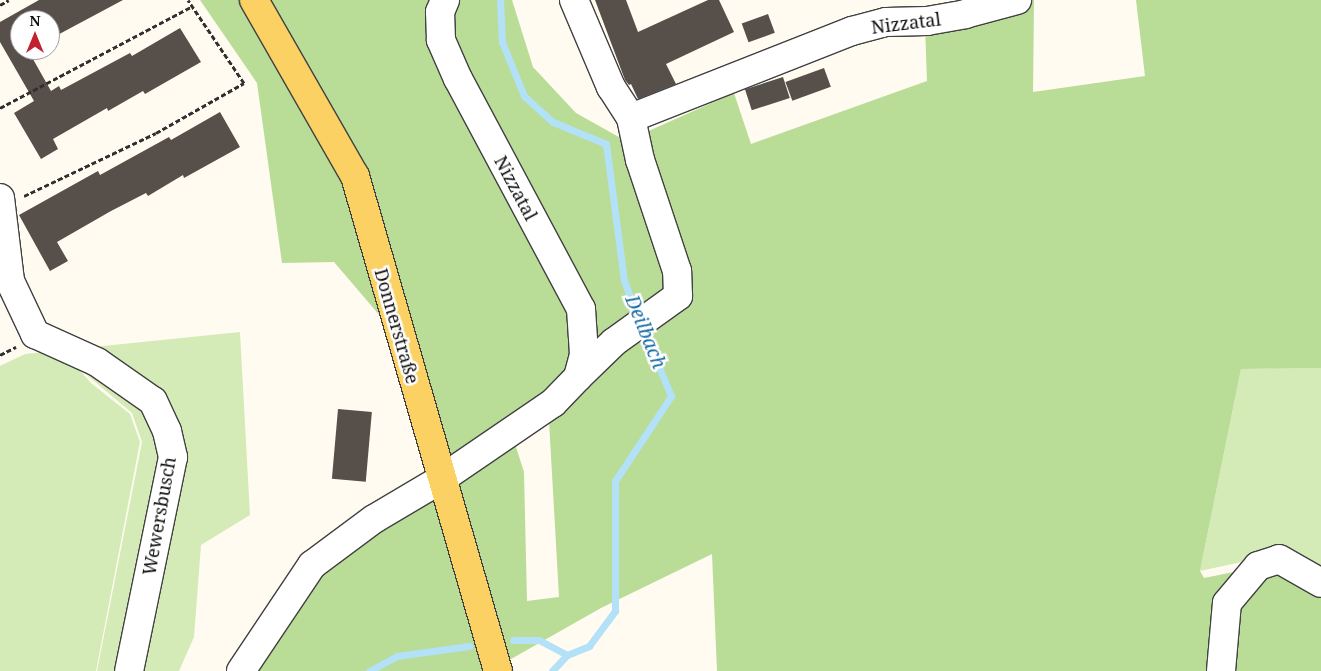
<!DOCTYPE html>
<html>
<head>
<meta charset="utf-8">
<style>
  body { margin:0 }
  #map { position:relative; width:1321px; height:671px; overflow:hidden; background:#fffbf0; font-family:"Noto Serif",serif }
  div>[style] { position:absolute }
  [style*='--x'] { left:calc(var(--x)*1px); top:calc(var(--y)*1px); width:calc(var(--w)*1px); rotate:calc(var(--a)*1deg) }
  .green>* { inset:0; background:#d4ebb8 }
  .forest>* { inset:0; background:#b9dc97 }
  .stream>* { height:7px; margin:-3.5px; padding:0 3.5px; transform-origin:3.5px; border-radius:3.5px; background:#b3e1f8 }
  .building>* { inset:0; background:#574f4a; transform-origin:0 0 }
  .path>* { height:3px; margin-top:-1.5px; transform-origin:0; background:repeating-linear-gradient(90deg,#303030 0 5px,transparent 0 7.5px) }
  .roads { filter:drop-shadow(1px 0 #414141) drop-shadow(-1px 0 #414141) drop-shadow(0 1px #414141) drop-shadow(0 -1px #414141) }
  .minor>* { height:28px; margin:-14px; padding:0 14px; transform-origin:14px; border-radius:14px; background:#fff }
  .major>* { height:28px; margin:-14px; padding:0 14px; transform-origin:14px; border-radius:14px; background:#fbd163 }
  span { translate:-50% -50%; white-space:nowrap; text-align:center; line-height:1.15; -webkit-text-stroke:5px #fff; paint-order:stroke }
  .street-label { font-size:18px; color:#0e0e0e }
  .water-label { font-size:19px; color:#146aa4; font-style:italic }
  .north { position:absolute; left:10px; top:10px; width:50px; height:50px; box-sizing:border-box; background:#fff; border:1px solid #9f9f9f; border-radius:50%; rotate:0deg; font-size:14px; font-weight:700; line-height:20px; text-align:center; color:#0e0e0e }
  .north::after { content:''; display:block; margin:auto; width:18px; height:22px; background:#c22230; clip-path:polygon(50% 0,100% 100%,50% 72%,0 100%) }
</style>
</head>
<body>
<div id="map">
  <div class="green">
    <i style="clip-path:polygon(240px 332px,250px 515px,201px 545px,194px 637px,179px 671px,97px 671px,142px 442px,132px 413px,75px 365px,91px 383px,130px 414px,140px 442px,96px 671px,0 671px,0 366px,25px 354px)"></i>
    <i style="clip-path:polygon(1321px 368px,1321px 580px,1279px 554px,1200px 571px,1241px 369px)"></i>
  </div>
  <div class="forest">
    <i style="clip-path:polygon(evenodd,200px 0,512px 0,533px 67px,576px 113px,626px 141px,734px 93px,751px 144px,927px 81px,925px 25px,1034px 0,1033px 92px,1145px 76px,1136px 0,1321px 0,1321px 368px,1241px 369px,1200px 571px,1204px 578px,1278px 563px,1321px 592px,1321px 671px,717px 671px,712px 554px,601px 608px,506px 662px,387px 324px,334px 262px,282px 263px,257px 83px,200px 0,549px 421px,559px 597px,527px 601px,524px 472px,515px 444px,549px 421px)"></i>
    <i style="clip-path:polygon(437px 491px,492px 671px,253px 671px,317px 574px)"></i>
  </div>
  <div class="stream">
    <i style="--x:500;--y:0;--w:42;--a:87.3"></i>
    <i style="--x:502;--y:42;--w:58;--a:67.8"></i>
    <i style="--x:524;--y:96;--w:39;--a:42"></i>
    <i style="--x:553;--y:122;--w:57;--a:22.5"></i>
    <i style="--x:606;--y:144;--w:138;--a:82.5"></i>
    <i style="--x:624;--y:281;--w:38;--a:68"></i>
    <i style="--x:513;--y:640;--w:26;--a:0"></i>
    <i style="--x:539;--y:640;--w:32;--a:28"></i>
    <i style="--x:369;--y:671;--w:32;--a:-28"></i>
    <i style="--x:397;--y:656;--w:73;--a:-7.9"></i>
    <i style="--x:552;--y:671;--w:22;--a:-47"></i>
    <i style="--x:567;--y:655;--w:24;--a:-22"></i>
    <i style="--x:589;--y:646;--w:44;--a:-53.4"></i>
    <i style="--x:615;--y:611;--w:130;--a:-90"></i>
    <i style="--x:615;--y:481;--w:102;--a:-56.6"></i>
    <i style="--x:671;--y:396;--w:73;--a:-112.7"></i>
  </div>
  <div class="building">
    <i style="clip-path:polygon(39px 0,123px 0,50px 39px,50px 20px,20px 20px,20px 50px,32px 50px,29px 52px,51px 91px,59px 86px,61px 90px,130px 53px,132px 56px,180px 28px,201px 62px,145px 94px,143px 91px,108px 111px,107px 108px,53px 139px,58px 149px,41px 159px,14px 113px,34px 101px,0 42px,0 22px)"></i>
    <i style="clip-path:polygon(595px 0,626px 0,638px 32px,708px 0,719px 0,734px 32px,666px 64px,676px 84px,638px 99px,631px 84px,629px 85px,625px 80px)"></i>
    <i style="left:768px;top:14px;width:20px;height:28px;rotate:70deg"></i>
    <i style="left:824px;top:68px;width:20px;height:41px;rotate:70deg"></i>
    <i style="left:783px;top:77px;width:22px;height:40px;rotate:72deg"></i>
    <i style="clip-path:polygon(220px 112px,240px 147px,184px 178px,183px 175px,148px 196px,146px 193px,111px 211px,57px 242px,68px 261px,50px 271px,19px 215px,98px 171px,100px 175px,169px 137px,171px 140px)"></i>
    <i style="left:338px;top:409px;width:34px;height:70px;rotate:5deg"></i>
  </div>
  <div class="path">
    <i style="--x:0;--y:5;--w:10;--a:-29"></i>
    <i style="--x:0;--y:108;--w:218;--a:-27.9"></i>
    <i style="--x:24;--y:196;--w:146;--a:-25.5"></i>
    <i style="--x:156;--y:133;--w:101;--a:-29.6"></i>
    <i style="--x:244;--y:83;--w:100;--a:-124"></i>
    <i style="--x:0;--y:355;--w:18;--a:-27"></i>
  </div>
  <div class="roads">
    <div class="minor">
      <i style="--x:574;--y:0;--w:95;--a:67"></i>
      <i style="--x:611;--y:87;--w:37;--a:57"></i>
      <i style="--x:631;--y:118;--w:238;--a:-21.5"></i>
      <i style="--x:852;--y:31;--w:35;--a:-15"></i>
      <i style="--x:886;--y:22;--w:41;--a:-1.4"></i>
      <i style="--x:927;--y:21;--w:39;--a:-10"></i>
      <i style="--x:965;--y:14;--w:54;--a:-15.1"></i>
      <i style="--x:0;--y:198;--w:84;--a:83.1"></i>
      <i style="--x:10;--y:281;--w:59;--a:64.7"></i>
      <i style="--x:35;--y:334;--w:68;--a:24.3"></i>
      <i style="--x:97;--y:362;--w:68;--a:34.9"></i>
      <i style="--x:153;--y:401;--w:33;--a:65"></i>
      <i style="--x:167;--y:431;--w:27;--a:77"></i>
      <i style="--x:173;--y:457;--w:218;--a:101.6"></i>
      <i style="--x:578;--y:377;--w:50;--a:-44.2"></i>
      <i style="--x:614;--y:342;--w:79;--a:-35.7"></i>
      <i style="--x:678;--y:296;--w:25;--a:-92"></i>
      <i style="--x:677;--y:271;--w:117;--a:-108.4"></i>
      <i style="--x:640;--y:160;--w:43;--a:-102.1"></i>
      <i style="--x:241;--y:671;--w:128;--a:-56.2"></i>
      <i style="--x:312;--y:565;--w:77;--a:-36.6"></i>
      <i style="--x:374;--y:519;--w:77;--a:-30.6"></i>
      <i style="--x:440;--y:480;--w:137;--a:-34.3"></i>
      <i style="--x:553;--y:403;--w:36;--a:-46"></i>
      <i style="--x:578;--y:377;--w:24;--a:-75"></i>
      <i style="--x:584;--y:354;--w:45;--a:-93.8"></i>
      <i style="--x:581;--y:309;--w:261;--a:-118.1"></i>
      <i style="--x:458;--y:79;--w:43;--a:-113.6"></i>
      <i style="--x:441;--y:40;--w:28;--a:-92"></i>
      <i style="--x:440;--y:12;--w:13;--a:-67"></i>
      <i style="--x:1221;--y:671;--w:68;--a:-85"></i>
      <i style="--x:1227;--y:603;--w:48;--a:-50"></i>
      <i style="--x:1258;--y:566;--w:22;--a:-18"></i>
      <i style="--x:1279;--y:559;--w:48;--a:29.7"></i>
    </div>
    <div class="major">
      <i style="--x:254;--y:0;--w:203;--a:60.2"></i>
      <i style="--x:355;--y:176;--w:515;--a:73.89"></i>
    </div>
  </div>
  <div class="street-label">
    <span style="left:906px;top:23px;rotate:-7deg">Nizzatal</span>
    <span style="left:516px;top:188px;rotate:62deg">Nizzatal</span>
    <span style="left:397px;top:326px;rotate:74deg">Donnerstraße</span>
    <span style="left:159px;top:516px;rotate:-80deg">Wewersbusch</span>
  </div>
  <div class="water-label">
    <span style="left:645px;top:332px;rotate:68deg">Deilbach</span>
  </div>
  <div class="north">N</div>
</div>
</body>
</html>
